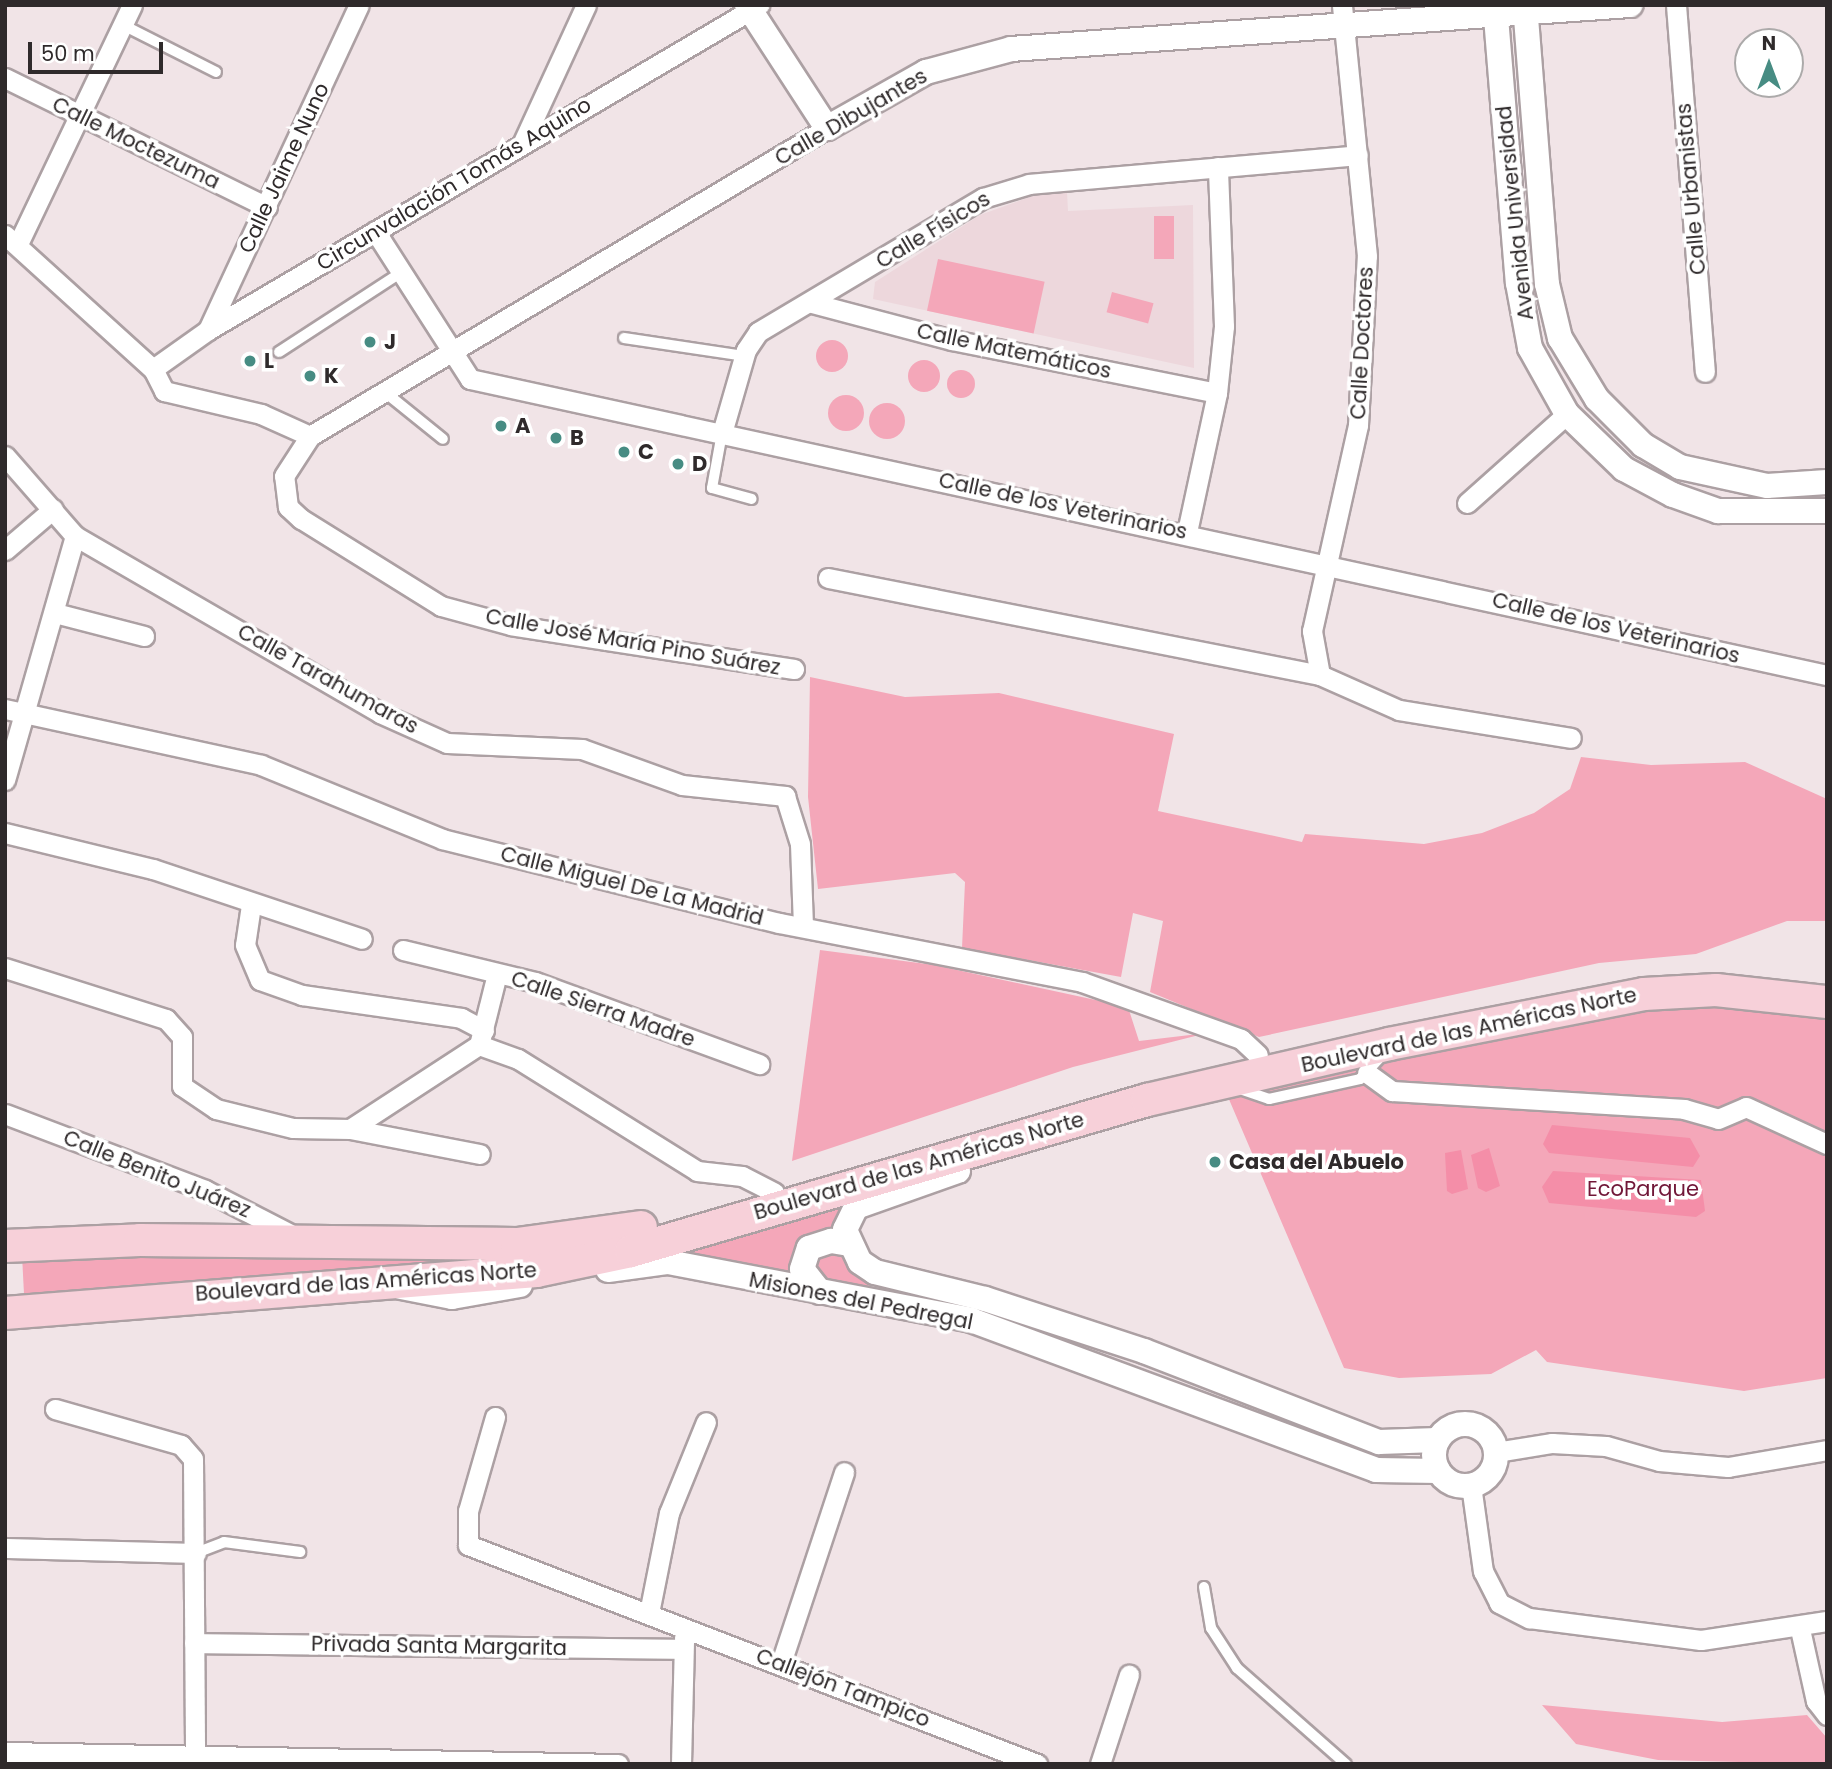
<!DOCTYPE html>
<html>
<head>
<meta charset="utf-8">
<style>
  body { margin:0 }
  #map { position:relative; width:1832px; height:1769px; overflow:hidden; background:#f1e4e7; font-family:Poppins,sans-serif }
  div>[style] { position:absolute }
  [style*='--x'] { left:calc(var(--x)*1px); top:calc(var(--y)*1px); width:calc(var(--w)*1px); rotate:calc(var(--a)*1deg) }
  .built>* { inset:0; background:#edd7dc }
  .green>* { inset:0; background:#f4a7b9; transform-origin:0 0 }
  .round { border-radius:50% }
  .water>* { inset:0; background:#f48ea8 }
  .roads { filter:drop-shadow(2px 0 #aca0a3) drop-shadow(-2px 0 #aca0a3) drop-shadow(0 2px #aca0a3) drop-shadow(0 -2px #aca0a3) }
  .service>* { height:10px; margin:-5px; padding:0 5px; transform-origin:5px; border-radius:5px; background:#fff }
  .minor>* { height:19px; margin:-9.5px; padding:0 9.5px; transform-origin:9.5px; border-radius:9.5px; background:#fff }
  .tertiary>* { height:24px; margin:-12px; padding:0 12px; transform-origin:12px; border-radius:12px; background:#fff }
  .tertiary>.ring { margin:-12px; padding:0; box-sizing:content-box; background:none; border:24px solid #fff; border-radius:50% }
  .primary>* { height:32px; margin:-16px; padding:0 16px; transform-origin:16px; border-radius:16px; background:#f7d0d9 }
  .dots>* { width:19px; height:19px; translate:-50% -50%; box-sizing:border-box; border:4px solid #fff; border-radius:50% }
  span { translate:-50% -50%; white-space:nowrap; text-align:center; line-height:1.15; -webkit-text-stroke:7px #fff; paint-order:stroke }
  .street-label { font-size:21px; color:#2f2a2b }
  .poi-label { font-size:21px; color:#2f2a2b; font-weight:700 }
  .left { translate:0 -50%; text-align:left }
  .park-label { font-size:21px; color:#711738 }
  .frame { position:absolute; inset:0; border:7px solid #2f2a2b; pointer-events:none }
  .north { position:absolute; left:1734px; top:28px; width:70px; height:70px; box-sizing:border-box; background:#fff; border:2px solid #acaaaa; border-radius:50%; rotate:0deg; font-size:19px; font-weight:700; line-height:28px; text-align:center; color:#2f2a2b }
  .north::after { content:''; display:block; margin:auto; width:24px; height:32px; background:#478c83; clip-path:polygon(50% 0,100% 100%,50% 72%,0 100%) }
  .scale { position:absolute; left:28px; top:42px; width:135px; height:32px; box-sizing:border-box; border:4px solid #2f2a2b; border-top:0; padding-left:9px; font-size:21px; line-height:24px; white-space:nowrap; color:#2f2a2b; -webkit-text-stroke:5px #fff; paint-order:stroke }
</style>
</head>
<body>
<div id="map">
  <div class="built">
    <i style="clip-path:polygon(1067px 192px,1068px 211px,1193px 205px,1194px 368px,873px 299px,875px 282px,980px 215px,1038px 194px)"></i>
  </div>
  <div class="green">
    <i style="left:1154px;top:216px;width:20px;height:43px"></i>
    <i style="left:938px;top:259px;width:109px;height:53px;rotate:12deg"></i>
    <i style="left:1112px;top:292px;width:43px;height:21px;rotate:15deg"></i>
    <i class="round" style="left:816px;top:340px;width:32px;height:32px"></i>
    <i class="round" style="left:908px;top:360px;width:32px;height:32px"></i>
    <i class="round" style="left:947px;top:370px;width:28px;height:28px"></i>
    <i class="round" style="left:828px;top:395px;width:36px;height:36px"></i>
    <i class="round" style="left:869px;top:403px;width:36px;height:36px"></i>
    <i style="clip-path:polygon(810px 677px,905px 697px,999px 693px,1174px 734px,1158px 811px,1302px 842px,1305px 834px,1424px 844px,1482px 833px,1534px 813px,1570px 789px,1581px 757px,1651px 765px,1745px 762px,1827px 799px,1827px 921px,1787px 921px,1696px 954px,1599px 963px,1259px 1037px,1150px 992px,1163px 921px,1133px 913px,1121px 977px,962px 948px,965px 882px,955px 873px,818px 889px,808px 797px)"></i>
    <i style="clip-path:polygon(820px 950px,934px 965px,1128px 1007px,1139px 1041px,1207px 1033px,1073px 1067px,792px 1161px)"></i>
    <i style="clip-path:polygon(1643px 1002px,1827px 1008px,1827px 1378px,1744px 1391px,1547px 1362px,1536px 1350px,1491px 1374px,1399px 1378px,1344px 1368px,1225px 1090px)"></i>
    <i style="clip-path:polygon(848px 1201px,832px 1234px,793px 1277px,659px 1251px)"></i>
    <i style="clip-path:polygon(498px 1252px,491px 1263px,24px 1294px,22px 1255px)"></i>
    <i style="clip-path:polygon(818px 1252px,842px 1254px,870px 1284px,869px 1291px,825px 1284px,812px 1260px)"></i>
    <i style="clip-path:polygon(1542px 1705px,1722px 1722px,1807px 1715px,1827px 1738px,1827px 1764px,1658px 1760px,1576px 1744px)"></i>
  </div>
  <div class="water">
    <i style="clip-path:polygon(1552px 1125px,1690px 1138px,1700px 1156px,1693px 1167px,1549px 1153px,1543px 1144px)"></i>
    <i style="clip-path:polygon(1489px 1148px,1500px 1186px,1486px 1192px,1478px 1188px,1471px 1155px)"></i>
    <i style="clip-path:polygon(1461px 1150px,1468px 1189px,1452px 1194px,1447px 1191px,1445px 1153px)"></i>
    <i style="clip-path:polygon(1553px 1171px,1701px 1180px,1705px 1211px,1696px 1217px,1549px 1203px,1542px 1187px)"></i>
  </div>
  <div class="roads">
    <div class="service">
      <i style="--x:123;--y:25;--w:104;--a:26.8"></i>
      <i style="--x:624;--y:338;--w:121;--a:8.5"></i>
      <i style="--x:279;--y:352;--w:145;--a:-33.1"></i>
      <i style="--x:386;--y:393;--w:73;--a:38.9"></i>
      <i style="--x:722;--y:433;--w:56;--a:100.3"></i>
      <i style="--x:712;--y:488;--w:41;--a:15.4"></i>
      <i style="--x:1237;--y:1088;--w:34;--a:19"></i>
      <i style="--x:1269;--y:1099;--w:93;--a:-12.4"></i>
      <i style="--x:1360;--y:1079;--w:35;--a:-47"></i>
      <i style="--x:196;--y:1553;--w:30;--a:-21"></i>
      <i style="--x:224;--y:1542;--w:77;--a:7.5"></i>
      <i style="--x:1204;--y:1587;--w:42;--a:80.3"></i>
      <i style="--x:1211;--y:1628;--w:48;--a:57"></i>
      <i style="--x:1237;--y:1668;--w:145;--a:41.4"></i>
    </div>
    <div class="minor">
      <i style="--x:1676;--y:5;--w:368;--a:85.5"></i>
      <i style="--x:5;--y:78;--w:292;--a:26.2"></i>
      <i style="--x:523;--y:142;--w:151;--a:-65.3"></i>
      <i style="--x:375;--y:231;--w:176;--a:57.3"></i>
      <i style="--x:470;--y:379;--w:1389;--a:12.31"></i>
      <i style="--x:5;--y:235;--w:200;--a:42.2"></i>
      <i style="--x:153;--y:369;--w:25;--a:63"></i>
      <i style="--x:164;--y:391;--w:100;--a:13.3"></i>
      <i style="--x:261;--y:414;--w:54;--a:24.2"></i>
      <i style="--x:18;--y:244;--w:265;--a:-64.5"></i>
      <i style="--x:812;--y:303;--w:145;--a:14.8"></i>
      <i style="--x:952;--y:340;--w:270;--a:11.3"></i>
      <i style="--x:208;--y:330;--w:358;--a:-65.1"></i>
      <i style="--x:153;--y:369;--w:67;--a:-35.3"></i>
      <i style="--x:208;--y:330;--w:640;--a:-30.53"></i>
      <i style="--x:722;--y:433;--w:86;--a:-73.9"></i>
      <i style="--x:746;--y:350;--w:22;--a:-56"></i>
      <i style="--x:758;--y:332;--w:262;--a:-30.8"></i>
      <i style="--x:983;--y:198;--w:48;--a:-16.9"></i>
      <i style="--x:1029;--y:184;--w:330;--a:-5"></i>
      <i style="--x:5;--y:456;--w:106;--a:48.8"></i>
      <i style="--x:75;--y:536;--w:353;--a:30.1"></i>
      <i style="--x:380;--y:713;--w:73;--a:24.1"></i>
      <i style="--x:447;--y:743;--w:135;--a:2.5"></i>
      <i style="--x:582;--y:749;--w:106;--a:19.8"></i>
      <i style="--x:682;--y:785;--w:104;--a:6.1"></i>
      <i style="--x:785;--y:796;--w:50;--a:72.6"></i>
      <i style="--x:800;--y:844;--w:80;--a:87.9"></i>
      <i style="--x:1467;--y:503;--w:134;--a:-41.7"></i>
      <i style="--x:1187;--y:532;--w:142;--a:-77.8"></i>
      <i style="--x:1217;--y:393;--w:67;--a:-84"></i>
      <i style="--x:1224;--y:326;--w:159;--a:-92.2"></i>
      <i style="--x:5;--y:550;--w:63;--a:-40.5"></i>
      <i style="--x:828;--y:578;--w:501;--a:11.15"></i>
      <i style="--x:1320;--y:675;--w:86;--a:23.9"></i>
      <i style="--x:1399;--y:710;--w:174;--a:9.2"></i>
      <i style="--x:55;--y:613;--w:92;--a:14.5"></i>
      <i style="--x:794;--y:669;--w:286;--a:-171.2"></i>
      <i style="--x:511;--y:625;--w:73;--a:-164.8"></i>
      <i style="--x:441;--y:606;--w:165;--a:-148.1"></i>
      <i style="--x:301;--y:519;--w:18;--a:-137"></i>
      <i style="--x:288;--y:507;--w:31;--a:-97"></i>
      <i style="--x:284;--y:476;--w:48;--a:-57"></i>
      <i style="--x:310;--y:436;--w:602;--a:-30.78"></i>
      <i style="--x:1320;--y:675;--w:45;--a:-100.3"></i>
      <i style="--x:1312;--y:631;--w:211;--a:-77.4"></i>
      <i style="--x:1358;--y:425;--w:169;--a:-87"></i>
      <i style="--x:1367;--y:256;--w:252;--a:-95.7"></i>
      <i style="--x:5;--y:709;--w:262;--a:12.3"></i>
      <i style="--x:261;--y:765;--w:196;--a:22.2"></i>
      <i style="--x:442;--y:839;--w:347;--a:14"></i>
      <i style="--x:779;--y:923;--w:309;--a:11"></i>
      <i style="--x:1082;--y:982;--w:169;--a:19.7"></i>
      <i style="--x:1241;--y:1039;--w:23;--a:43"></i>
      <i style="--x:5;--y:780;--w:254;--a:-74"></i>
      <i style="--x:5;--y:833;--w:152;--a:13.7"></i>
      <i style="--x:153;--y:869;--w:220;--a:18.5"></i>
      <i style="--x:251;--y:905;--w:40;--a:98.5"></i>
      <i style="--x:245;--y:945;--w:38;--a:67"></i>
      <i style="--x:260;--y:980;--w:45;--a:19.7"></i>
      <i style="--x:302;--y:995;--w:161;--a:8.2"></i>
      <i style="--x:461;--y:1018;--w:26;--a:28"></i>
      <i style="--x:403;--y:950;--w:136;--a:13.6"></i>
      <i style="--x:535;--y:982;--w:239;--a:20.1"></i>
      <i style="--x:5;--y:968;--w:169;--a:17.6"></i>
      <i style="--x:166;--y:1019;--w:24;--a:48"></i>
      <i style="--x:182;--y:1037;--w:49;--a:90"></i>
      <i style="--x:182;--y:1086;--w:41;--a:34.1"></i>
      <i style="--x:216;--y:1109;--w:79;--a:13.9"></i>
      <i style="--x:293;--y:1128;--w:57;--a:1"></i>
      <i style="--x:350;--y:1129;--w:132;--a:10.9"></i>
      <i style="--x:479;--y:1045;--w:41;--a:19.7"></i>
      <i style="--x:518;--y:1059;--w:211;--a:32"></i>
      <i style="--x:697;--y:1171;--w:45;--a:6.3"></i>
      <i style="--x:742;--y:1176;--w:36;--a:27"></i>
      <i style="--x:1367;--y:1073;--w:31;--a:36"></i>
      <i style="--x:1392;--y:1091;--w:293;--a:3.5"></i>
      <i style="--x:1684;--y:1109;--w:35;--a:16"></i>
      <i style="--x:1718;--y:1119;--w:30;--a:-23"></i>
      <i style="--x:1746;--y:1107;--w:89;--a:24.6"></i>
      <i style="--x:5;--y:1114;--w:214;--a:20.8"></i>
      <i style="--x:205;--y:1190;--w:105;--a:27.3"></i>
      <i style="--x:350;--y:1129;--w:154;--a:-33.1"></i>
      <i style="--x:479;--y:1045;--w:73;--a:-75.8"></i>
      <i style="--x:55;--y:1409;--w:131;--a:15.9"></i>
      <i style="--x:181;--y:1445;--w:18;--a:49"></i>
      <i style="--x:193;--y:1459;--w:305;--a:89.6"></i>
      <i style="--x:495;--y:1417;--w:98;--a:106"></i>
      <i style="--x:468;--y:1511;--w:34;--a:90"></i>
      <i style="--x:468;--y:1545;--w:610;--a:21.05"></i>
      <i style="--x:1496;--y:1452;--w:57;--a:-9.1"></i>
      <i style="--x:1552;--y:1443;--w:54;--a:3.2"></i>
      <i style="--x:1606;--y:1446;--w:55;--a:15.8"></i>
      <i style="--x:1659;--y:1461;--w:69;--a:5"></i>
      <i style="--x:1728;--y:1467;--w:100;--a:-9.7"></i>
      <i style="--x:1471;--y:1485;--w:87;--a:82.1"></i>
      <i style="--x:1483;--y:1571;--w:36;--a:63"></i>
      <i style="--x:1499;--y:1603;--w:34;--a:27"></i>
      <i style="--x:1529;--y:1618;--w:173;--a:7.3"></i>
      <i style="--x:1701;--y:1640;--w:127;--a:-8.6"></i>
      <i style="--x:5;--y:1548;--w:191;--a:1.5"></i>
      <i style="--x:649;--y:1613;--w:102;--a:-78.7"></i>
      <i style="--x:669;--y:1513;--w:98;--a:-67.9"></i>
      <i style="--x:1800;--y:1629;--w:74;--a:77.5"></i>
      <i style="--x:1816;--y:1701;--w:18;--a:52"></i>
      <i style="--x:194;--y:1643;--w:489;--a:0.7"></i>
      <i style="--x:781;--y:1663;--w:201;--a:-71.7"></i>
      <i style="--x:5;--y:1752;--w:613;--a:1.12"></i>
      <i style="--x:681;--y:1764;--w:127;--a:-88.6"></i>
      <i style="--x:1100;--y:1764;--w:94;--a:-72"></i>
    </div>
    <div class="tertiary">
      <i style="--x:747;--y:5;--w:147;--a:57"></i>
      <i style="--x:827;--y:128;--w:114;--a:-29.5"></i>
      <i style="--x:926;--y:72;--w:88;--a:-15.1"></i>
      <i style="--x:1011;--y:49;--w:621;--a:-4.07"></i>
      <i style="--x:1495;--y:5;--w:279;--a:85.3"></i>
      <i style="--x:1518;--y:283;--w:66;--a:79.5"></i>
      <i style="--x:1530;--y:348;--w:76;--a:60.7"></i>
      <i style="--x:1567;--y:414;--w:79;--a:44"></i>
      <i style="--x:1624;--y:469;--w:55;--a:28"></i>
      <i style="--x:1673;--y:495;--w:48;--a:19.6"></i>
      <i style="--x:1718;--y:511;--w:109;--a:0"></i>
      <i style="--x:1525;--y:5;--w:280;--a:85.5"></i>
      <i style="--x:1547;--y:284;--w:56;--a:76.5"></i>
      <i style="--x:1560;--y:338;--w:71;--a:58.8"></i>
      <i style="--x:1597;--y:399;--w:65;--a:45"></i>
      <i style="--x:1643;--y:445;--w:43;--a:30.7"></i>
      <i style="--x:1680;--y:467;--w:89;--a:12.3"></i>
      <i style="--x:1767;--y:486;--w:60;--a:-3.8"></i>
      <i style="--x:958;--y:1171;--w:108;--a:160.6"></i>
      <i style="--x:856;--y:1207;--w:25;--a:116"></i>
      <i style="--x:845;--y:1230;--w:35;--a:65"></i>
      <i style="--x:860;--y:1262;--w:18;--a:34"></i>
      <i style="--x:875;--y:1272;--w:113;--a:13.8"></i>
      <i style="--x:985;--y:1299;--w:167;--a:18.1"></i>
      <i style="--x:1144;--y:1351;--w:252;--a:21.2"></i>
      <i style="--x:1379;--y:1442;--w:58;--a:-2"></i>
      <i style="--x:608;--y:1270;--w:61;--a:-7.6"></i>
      <i style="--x:668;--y:1262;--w:309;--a:10.8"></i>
      <i style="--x:971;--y:1320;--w:432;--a:20.3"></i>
      <i style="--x:1376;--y:1470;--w:62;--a:0.9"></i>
      <i style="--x:401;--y:1287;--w:52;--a:11.1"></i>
      <i style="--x:452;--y:1297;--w:69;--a:-10"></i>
      <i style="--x:820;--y:1292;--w:29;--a:-128"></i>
      <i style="--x:802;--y:1269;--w:22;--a:-72"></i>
      <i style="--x:809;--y:1248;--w:23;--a:-18"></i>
      <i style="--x:831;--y:1241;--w:18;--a:9"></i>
      <i class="ring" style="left:1434px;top:1424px;width:38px;height:38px"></i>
    </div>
    <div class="primary">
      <i style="--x:5;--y:1246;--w:135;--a:-2.5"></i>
      <i style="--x:140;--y:1240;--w:377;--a:0.6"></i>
      <i style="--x:517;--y:1244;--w:125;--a:-7.8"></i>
      <i style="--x:5;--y:1313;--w:533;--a:-4.52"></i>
      <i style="--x:536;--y:1271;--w:97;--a:-11.9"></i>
      <i style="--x:631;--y:1251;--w:538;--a:-16.31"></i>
      <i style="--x:1147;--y:1100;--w:248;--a:-13"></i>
      <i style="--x:1389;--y:1044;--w:260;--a:-11.1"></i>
      <i style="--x:1644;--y:994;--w:72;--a:-3.2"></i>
      <i style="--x:1716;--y:990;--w:112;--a:6.2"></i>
    </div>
  </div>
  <div class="dots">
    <i style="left:370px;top:342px;background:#478c83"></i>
    <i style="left:250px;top:361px;background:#478c83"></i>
    <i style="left:310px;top:376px;background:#478c83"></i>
    <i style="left:501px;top:426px;background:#478c83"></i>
    <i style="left:556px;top:438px;background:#478c83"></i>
    <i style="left:624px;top:452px;background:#478c83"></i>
    <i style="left:678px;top:464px;background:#478c83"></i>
    <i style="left:1215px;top:1162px;background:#478c83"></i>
  </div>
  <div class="street-label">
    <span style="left:851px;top:117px;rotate:-30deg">Calle Dibujantes</span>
    <span style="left:136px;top:143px;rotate:26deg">Calle Moctezuma</span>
    <span style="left:284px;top:168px;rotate:-65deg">Calle Jaime Nuno</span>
    <span style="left:454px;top:184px;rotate:-31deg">Circunvalación Tomás Aquino</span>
    <span style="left:1691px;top:189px;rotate:-95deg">Calle Urbanistas</span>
    <span style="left:1515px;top:213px;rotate:-96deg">Avenida Universidad</span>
    <span style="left:933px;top:230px;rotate:-31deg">Calle Físicos</span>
    <span style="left:1362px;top:343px;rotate:-87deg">Calle Doctores</span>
    <span style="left:1014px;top:351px;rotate:12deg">Calle Matemáticos</span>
    <span style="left:1063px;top:506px;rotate:12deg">Calle de los Veterinarios</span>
    <span style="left:1616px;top:628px;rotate:13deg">Calle de los Veterinarios</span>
    <span style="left:633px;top:642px;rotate:10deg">Calle José María Pino Suárez</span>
    <span style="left:328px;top:679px;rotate:29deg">Calle Tarahumaras</span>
    <span style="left:632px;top:886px;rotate:14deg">Calle Miguel De La Madrid</span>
    <span style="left:603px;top:1009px;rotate:19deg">Calle Sierra Madre</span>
    <span style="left:1469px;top:1030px;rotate:-12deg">Boulevard de las Américas Norte</span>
    <span style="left:919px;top:1166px;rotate:-16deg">Boulevard de las Américas Norte</span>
    <span style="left:157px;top:1174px;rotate:22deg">Calle Benito Juárez</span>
    <span style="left:366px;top:1282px;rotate:-4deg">Boulevard de las Américas Norte</span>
    <span style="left:861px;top:1301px;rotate:11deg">Misiones del Pedregal</span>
    <span style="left:439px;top:1646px;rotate:1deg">Privada Santa Margarita</span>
    <span style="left:843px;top:1688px;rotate:21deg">Callejón Tampico</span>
  </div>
  <div class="poi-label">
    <span class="left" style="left:384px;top:342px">J</span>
    <span class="left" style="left:264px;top:361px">L</span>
    <span class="left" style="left:324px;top:376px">K</span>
    <span class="left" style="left:515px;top:426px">A</span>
    <span class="left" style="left:570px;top:438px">B</span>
    <span class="left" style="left:638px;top:452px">C</span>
    <span class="left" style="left:692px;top:464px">D</span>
    <span class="left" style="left:1229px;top:1162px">Casa del Abuelo</span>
  </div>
  <div class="park-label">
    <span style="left:1643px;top:1189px">EcoParque</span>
  </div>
  <div class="frame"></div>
  <div class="north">N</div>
  <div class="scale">50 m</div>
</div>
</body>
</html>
